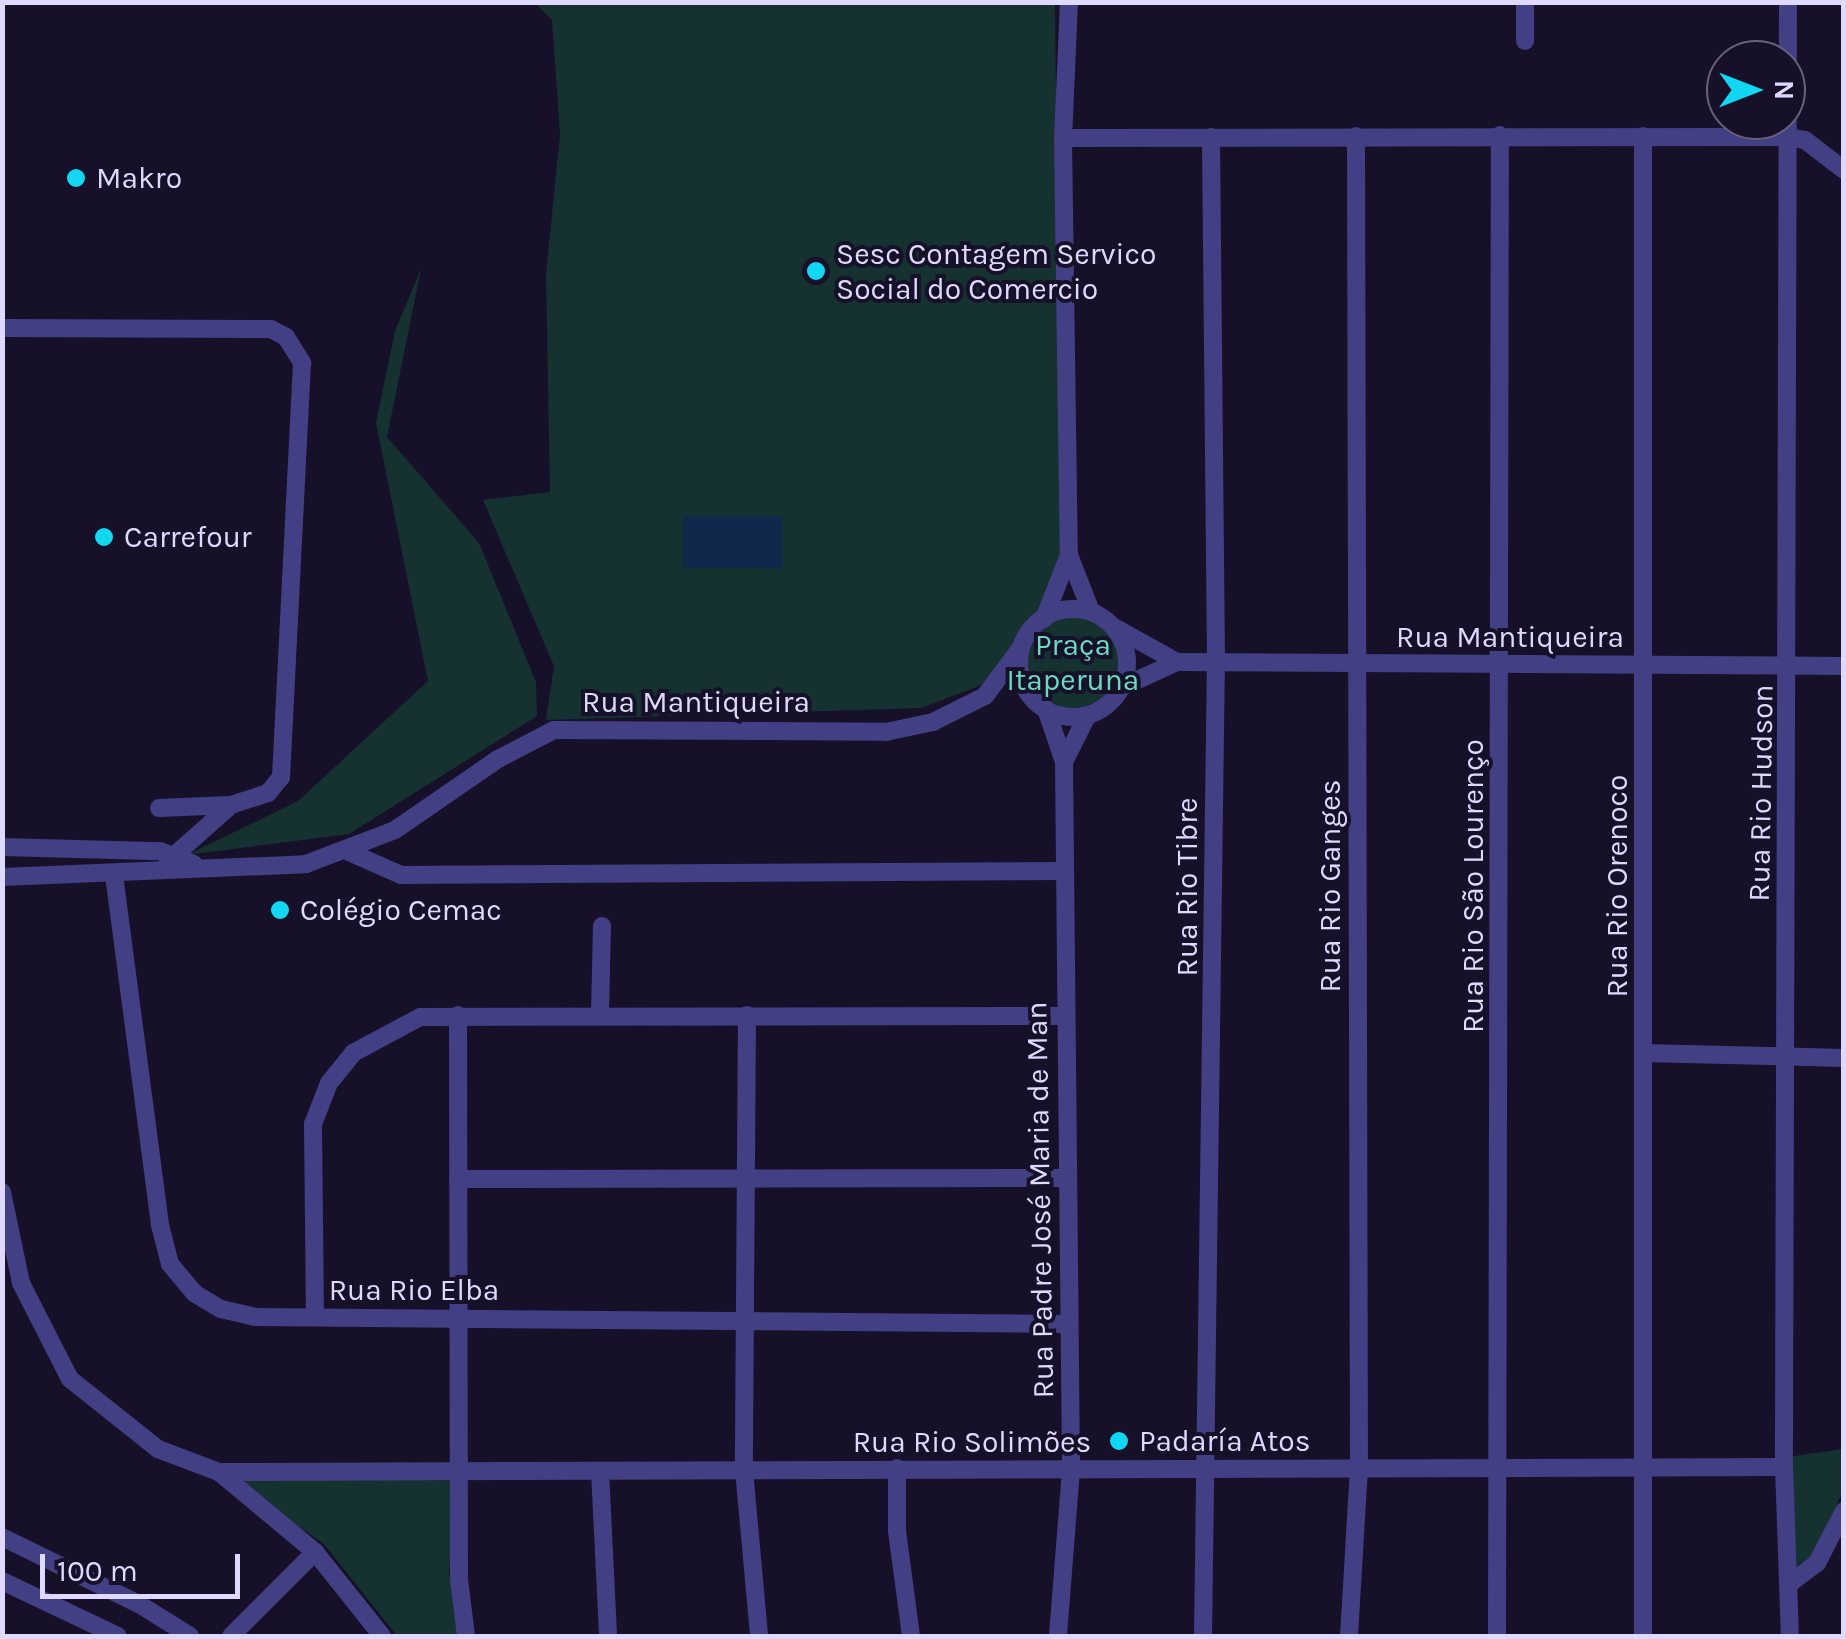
<!DOCTYPE html>
<html>
<head>
<meta charset="utf-8">
<style>
  body { margin:0 }
  #map { position:relative; width:1846px; height:1639px; overflow:hidden; background:#161128; font-family:Karla,sans-serif }
  div>[style] { position:absolute }
  [style*='--x'] { left:calc(var(--x)*1px); top:calc(var(--y)*1px); width:calc(var(--w)*1px); rotate:calc(var(--a)*1deg) }
  .green>* { inset:0; background:#153231 }
  .round { border-radius:50% }
  .water>* { inset:0; background:#12274c; transform-origin:0 0 }
  .minor>* { height:18px; margin:-9px; padding:0 9px; transform-origin:9px; border-radius:9px; background:#433f84 }
  .minor>.ring { margin:-9px; padding:0; box-sizing:content-box; background:none; border:18px solid #433f84; border-radius:50% }
  .dots>* { width:28px; height:28px; translate:-50% -50%; box-sizing:border-box; border:5px solid #161128; border-radius:50% }
  span { translate:-50% -50%; white-space:nowrap; text-align:center; line-height:1.15; -webkit-text-stroke:8px #161128; paint-order:stroke }
  .poi-label { font-size:30px; color:#dfdafd }
  .left { translate:0 -50%; text-align:left }
  .street-label { font-size:30px; color:#dfdafd }
  .park-label { font-size:30px; color:#69dac0 }
  .frame { position:absolute; inset:0; border:5px solid #dfdafd; pointer-events:none }
  .north { position:absolute; left:1706px; top:40px; width:100px; height:100px; box-sizing:border-box; background:#161128; border:2px solid #66617d; border-radius:50%; rotate:90deg; font-size:28px; font-weight:700; line-height:40px; text-align:center; color:#dfdafd }
  .north::after { content:''; display:block; margin:auto; width:35px; height:45px; background:#11d7f2; clip-path:polygon(50% 0,100% 100%,50% 72%,0 100%) }
  .scale { position:absolute; left:40px; top:1554px; width:200px; height:45px; box-sizing:border-box; border:5px solid #dfdafd; border-top:0; padding-left:12px; font-size:30px; line-height:35px; white-space:nowrap; color:#dfdafd; -webkit-text-stroke:8px #161128; paint-order:stroke }
</style>
</head>
<body>
<div id="map">
  <div class="green">
    <i style="clip-path:polygon(535px 3px,1055px 3px,1061px 550px,1041px 612px,984px 684px,921px 708px,546px 720px,554px 666px,483px 500px,550px 492px,546px 274px,560px 134px,552px 20px)"></i>
    <i style="clip-path:polygon(421px 269px,387px 437px,479px 543px,536px 682px,537px 716px,349px 834px,187px 855px,298px 801px,428px 681px,376px 423px,395px 331px)"></i>
    <i class="round" style="left:1027px;top:616px;width:92px;height:92px"></i>
    <i style="clip-path:polygon(1843px 1449px,1843px 1490px,1816px 1553px,1792px 1569px,1788px 1457px)"></i>
    <i style="clip-path:polygon(247px 1475px,456px 1481px,449px 1572px,459px 1636px,397px 1636px,324px 1544px,245px 1489px)"></i>
  </div>
  <div class="water">
    <i style="left:683px;top:516px;width:99px;height:52px"></i>
  </div>
  <div class="minor">
    <i style="--x:1069;--y:2;--w:136;--a:92.5"></i>
    <i style="--x:1063;--y:138;--w:417;--a:89.2"></i>
    <i style="--x:1069;--y:555;--w:58;--a:68.7"></i>
    <i style="--x:1788;--y:2;--w:1465;--a:90.16"></i>
    <i style="--x:1784;--y:1467;--w:169;--a:88"></i>
    <i style="--x:1525;--y:41;--w:39;--a:-90"></i>
    <i style="--x:1063;--y:138;--w:726;--a:-0.08"></i>
    <i style="--x:1789;--y:137;--w:16;--a:11"></i>
    <i style="--x:1805;--y:140;--w:49;--a:37.6"></i>
    <i style="--x:2;--y:328;--w:269;--a:0.2"></i>
    <i style="--x:271;--y:329;--w:17;--a:28"></i>
    <i style="--x:286;--y:337;--w:31;--a:58"></i>
    <i style="--x:302;--y:363;--w:415;--a:92.9"></i>
    <i style="--x:281;--y:777;--w:21;--a:129"></i>
    <i style="--x:268;--y:793;--w:39;--a:162"></i>
    <i style="--x:231;--y:805;--w:72;--a:177.6"></i>
    <i class="ring" style="left:1019px;top:609px;width:90px;height:90px"></i>
    <i style="--x:1044;--y:619;--w:69;--a:-68.7"></i>
    <i style="--x:1116;--y:628;--w:70;--a:29.1"></i>
    <i style="--x:1120;--y:688;--w:63;--a:-24.5"></i>
    <i style="--x:1177;--y:662;--w:667;--a:0.34"></i>
    <i style="--x:1046;--y:709;--w:56;--a:71.2"></i>
    <i style="--x:1064;--y:762;--w:708;--a:89.43"></i>
    <i style="--x:1071;--y:1470;--w:167;--a:94.5"></i>
    <i style="--x:1064;--y:762;--w:51;--a:-63.4"></i>
    <i style="--x:2;--y:847;--w:158;--a:1.5"></i>
    <i style="--x:160;--y:851;--w:36;--a:21"></i>
    <i style="--x:349;--y:852;--w:57;--a:23.9"></i>
    <i style="--x:401;--y:875;--w:663;--a:-0.35"></i>
    <i style="--x:168;--y:861;--w:84;--a:-41.6"></i>
    <i style="--x:114;--y:875;--w:353;--a:82.5"></i>
    <i style="--x:160;--y:1225;--w:40;--a:75.6"></i>
    <i style="--x:170;--y:1264;--w:38;--a:50"></i>
    <i style="--x:194;--y:1293;--w:31;--a:31"></i>
    <i style="--x:221;--y:1309;--w:35;--a:13"></i>
    <i style="--x:255;--y:1317;--w:814;--a:0.49"></i>
    <i style="--x:2;--y:877;--w:304;--a:-2.4"></i>
    <i style="--x:306;--y:864;--w:95;--a:-20.9"></i>
    <i style="--x:395;--y:830;--w:125;--a:-34.6"></i>
    <i style="--x:498;--y:759;--w:63;--a:-27.4"></i>
    <i style="--x:554;--y:730;--w:332;--a:0.3"></i>
    <i style="--x:886;--y:732;--w:48;--a:-12"></i>
    <i style="--x:933;--y:722;--w:58;--a:-26.6"></i>
    <i style="--x:985;--y:696;--w:59;--a:-53.3"></i>
    <i style="--x:600;--y:1014;--w:88;--a:-88.7"></i>
    <i style="--x:458;--y:1015;--w:564;--a:89.9"></i>
    <i style="--x:459;--y:1579;--w:57;--a:83"></i>
    <i style="--x:747;--y:1015;--w:455;--a:90.4"></i>
    <i style="--x:744;--y:1470;--w:167;--a:84.8"></i>
    <i style="--x:1643;--y:1053;--w:201;--a:1.4"></i>
    <i style="--x:458;--y:1179;--w:610;--a:-0.09"></i>
    <i style="--x:2;--y:1192;--w:93;--a:78.2"></i>
    <i style="--x:21;--y:1283;--w:108;--a:63"></i>
    <i style="--x:70;--y:1379;--w:112;--a:38.5"></i>
    <i style="--x:158;--y:1449;--w:65;--a:20.7"></i>
    <i style="--x:219;--y:1472;--w:125;--a:39.8"></i>
    <i style="--x:315;--y:1552;--w:107;--a:51.4"></i>
    <i style="--x:315;--y:1317;--w:193;--a:-90.6"></i>
    <i style="--x:313;--y:1124;--w:44;--a:-68.7"></i>
    <i style="--x:329;--y:1083;--w:38;--a:-51"></i>
    <i style="--x:353;--y:1053;--w:76;--a:-28.2"></i>
    <i style="--x:420;--y:1017;--w:645;--a:-0.09"></i>
    <i style="--x:897;--y:1468;--w:63;--a:90"></i>
    <i style="--x:897;--y:1531;--w:106;--a:82.4"></i>
    <i style="--x:600;--y:1471;--w:165;--a:87.2"></i>
    <i style="--x:219;--y:1472;--w:1565;--a:-0.18"></i>
    <i style="--x:2;--y:1537;--w:153;--a:26.1"></i>
    <i style="--x:139;--y:1604;--w:60;--a:32.1"></i>
    <i style="--x:2;--y:1581;--w:128;--a:25.4"></i>
    <i style="--x:1789;--y:1584;--w:35;--a:-37"></i>
    <i style="--x:1817;--y:1563;--w:59;--a:-62.6"></i>
    <i style="--x:231;--y:1636;--w:119;--a:-45"></i>
    <i style="--x:1203;--y:1636;--w:975;--a:-89.24"></i>
    <i style="--x:1216;--y:661;--w:524;--a:-90.55"></i>
    <i style="--x:1349;--y:1636;--w:168;--a:-86.6"></i>
    <i style="--x:1359;--y:1468;--w:1332;--a:-90.13"></i>
    <i style="--x:1497;--y:1636;--w:1501;--a:-89.89"></i>
    <i style="--x:1643;--y:1636;--w:1500;--a:-90"></i>
  </div>
  <div class="dots">
    <i style="left:76px;top:178px;background:#11d7f2"></i>
    <i style="left:816px;top:271px;background:#11d7f2"></i>
    <i style="left:104px;top:537px;background:#11d7f2"></i>
    <i style="left:280px;top:910px;background:#11d7f2"></i>
    <i style="left:1119px;top:1441px;background:#11d7f2"></i>
  </div>
  <div class="poi-label">
    <span class="left" style="left:96px;top:178px">Makro</span>
    <span class="left" style="left:836px;top:271px">Sesc Contagem Servico<br>Social do Comercio</span>
    <span class="left" style="left:124px;top:537px">Carrefour</span>
    <span class="left" style="left:300px;top:910px">Colégio Cemac</span>
    <span class="left" style="left:1139px;top:1441px">Padaría Atos</span>
  </div>
  <div class="street-label">
    <span style="left:1510px;top:637px">Rua Mantiqueira</span>
    <span style="left:696px;top:702px">Rua Mantiqueira</span>
    <span style="left:1761px;top:793px;rotate:-89deg">Rua Rio Hudson</span>
    <span style="left:1330px;top:886px;rotate:-90deg">Rua Rio Ganges</span>
    <span style="left:1473px;top:886px;rotate:-90deg">Rua Rio São Lourenço</span>
    <span style="left:1617px;top:886px;rotate:-90deg">Rua Rio Orenoco</span>
    <span style="left:1187px;top:887px;rotate:-90deg">Rua Rio Tibre</span>
    <span style="left:1040px;top:1200px;rotate:-91deg">Rua Padre José Maria de Man</span>
    <span style="left:414px;top:1290px">Rua Rio Elba</span>
    <span style="left:972px;top:1442px">Rua Rio Solimões</span>
  </div>
  <div class="park-label">
    <span style="left:1073px;top:662px">Praça<br>Itaperuna</span>
  </div>
  <div class="frame"></div>
  <div class="north">N</div>
  <div class="scale">100 m</div>
</div>
</body>
</html>
